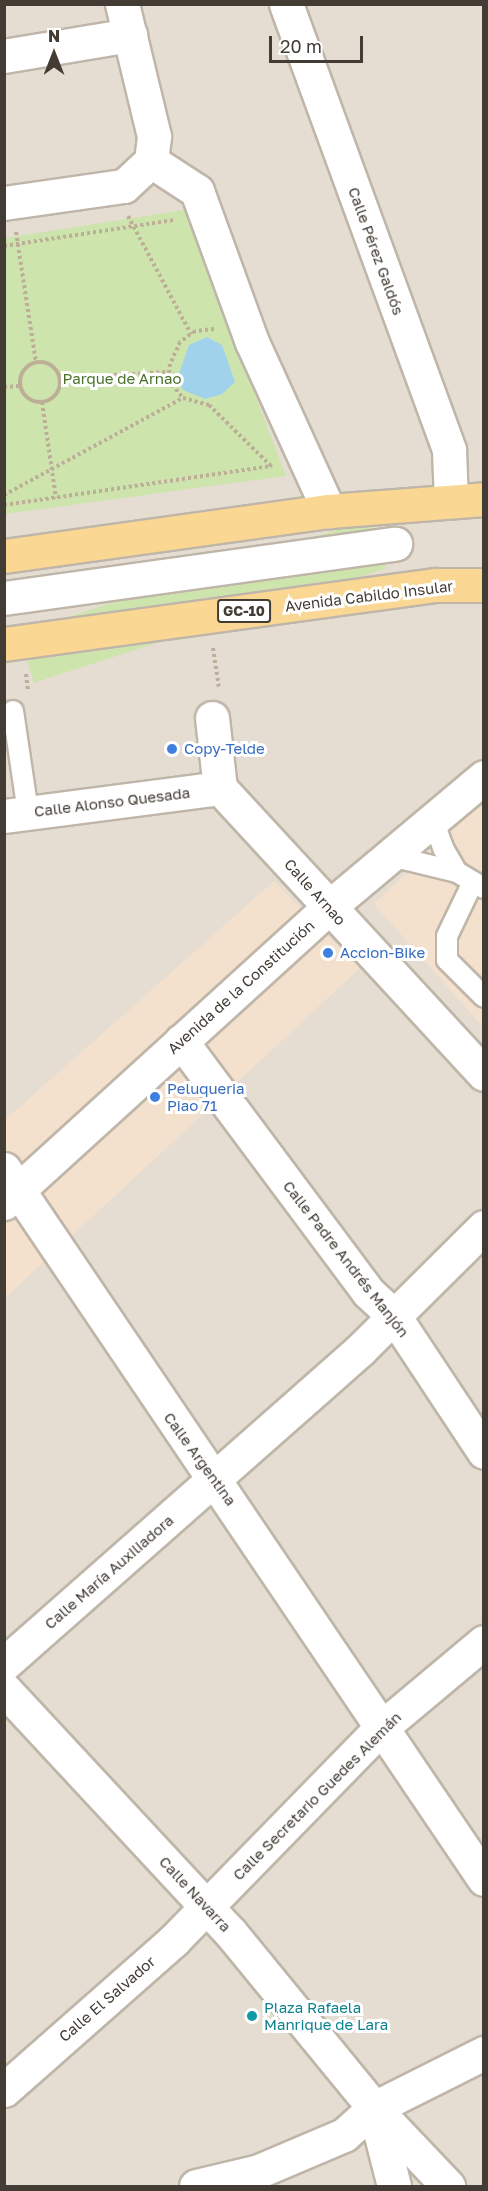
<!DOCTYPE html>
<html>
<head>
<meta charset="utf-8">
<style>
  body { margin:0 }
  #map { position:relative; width:488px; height:2191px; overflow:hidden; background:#f1ece3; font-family:"Golos Text",sans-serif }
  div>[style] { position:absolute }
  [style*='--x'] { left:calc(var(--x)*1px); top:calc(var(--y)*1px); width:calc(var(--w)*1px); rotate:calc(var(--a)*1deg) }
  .residential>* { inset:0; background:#e5ddd1; transform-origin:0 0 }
  .commercial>* { inset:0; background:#f3e1ce }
  .green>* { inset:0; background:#cee4ad; transform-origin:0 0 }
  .water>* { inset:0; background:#a0d2ec }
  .path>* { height:4px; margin-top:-2px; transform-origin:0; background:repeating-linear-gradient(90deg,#bdae98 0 3px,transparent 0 6px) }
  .path>.ring { margin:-2px; padding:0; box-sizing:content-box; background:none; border:4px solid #bdae98; border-radius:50% }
  .roads { filter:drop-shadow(2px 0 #bfb6a9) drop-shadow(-2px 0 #bfb6a9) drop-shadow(0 2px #bfb6a9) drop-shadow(0 -2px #bfb6a9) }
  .lane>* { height:20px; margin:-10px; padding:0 10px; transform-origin:10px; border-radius:10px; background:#fff }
  .street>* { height:33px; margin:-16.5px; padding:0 16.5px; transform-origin:16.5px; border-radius:16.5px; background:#fff }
  .primary>* { height:33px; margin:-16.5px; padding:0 16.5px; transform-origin:16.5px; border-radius:16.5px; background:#fad793 }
  .dots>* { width:16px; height:16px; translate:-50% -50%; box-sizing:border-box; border:3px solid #fff; border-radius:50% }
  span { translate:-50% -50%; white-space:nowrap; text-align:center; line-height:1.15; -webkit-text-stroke:6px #fff; paint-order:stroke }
  .shield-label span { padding:2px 4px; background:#fff; border:2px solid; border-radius:4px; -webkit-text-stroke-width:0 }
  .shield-label { font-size:14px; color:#423c34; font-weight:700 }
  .street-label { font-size:15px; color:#423c34 }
  .park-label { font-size:15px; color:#49712a }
  .shop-label { font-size:15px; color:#366cbe }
  .left { translate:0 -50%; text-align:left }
  .culture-label { font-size:15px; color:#0d838f }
  .frame { position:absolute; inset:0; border:6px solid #423c34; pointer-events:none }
  .north { position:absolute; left:24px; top:24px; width:60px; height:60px; -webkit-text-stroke:4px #fff; paint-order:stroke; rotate:0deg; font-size:16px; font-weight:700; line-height:24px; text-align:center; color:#423c34 }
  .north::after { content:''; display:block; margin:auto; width:21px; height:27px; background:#423c34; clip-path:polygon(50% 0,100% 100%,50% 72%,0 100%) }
  .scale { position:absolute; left:269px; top:36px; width:94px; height:27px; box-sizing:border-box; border:3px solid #423c34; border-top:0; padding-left:8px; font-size:18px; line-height:21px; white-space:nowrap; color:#423c34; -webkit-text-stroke:4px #fff; paint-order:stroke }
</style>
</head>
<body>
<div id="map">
  <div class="residential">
    <i style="left:5px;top:5px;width:478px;height:2181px"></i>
  </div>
  <div class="commercial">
    <i style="clip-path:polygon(483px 800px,483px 1027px,374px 904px)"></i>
    <i style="clip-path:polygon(274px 881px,360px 968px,5px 1298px,5px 1120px)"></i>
  </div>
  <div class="green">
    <i style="clip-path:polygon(184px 210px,286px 476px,5px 514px,5px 238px)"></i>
    <i style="left:370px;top:519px;width:52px;height:370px;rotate:72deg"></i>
  </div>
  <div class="water">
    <i style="clip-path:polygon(207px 337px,222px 345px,235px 382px,222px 394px,205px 399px,183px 390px,177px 379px,189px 345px)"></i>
  </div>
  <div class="path">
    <i style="--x:128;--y:216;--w:134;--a:61.9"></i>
    <i style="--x:16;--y:232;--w:132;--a:81.3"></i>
    <i style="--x:4;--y:246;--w:171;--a:-8.7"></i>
    <i style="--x:214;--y:329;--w:19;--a:174"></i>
    <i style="--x:195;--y:331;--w:19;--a:144"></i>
    <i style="--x:180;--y:342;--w:24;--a:114"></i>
    <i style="--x:170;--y:364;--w:16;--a:97"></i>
    <i style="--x:168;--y:380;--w:23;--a:50"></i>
    <i style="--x:183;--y:398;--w:27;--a:15"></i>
    <i style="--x:209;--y:405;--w:88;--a:44.5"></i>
    <i class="ring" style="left:20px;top:362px;width:36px;height:36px"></i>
    <i style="--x:60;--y:378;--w:108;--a:-3.2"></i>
    <i style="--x:4;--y:387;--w:15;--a:-4"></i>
    <i style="--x:42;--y:402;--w:97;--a:81.7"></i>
    <i style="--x:4;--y:495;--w:204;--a:-28.5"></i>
    <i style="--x:4;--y:505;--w:271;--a:-8.3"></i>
    <i style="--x:213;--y:648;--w:40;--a:81.5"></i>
    <i style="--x:26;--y:674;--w:16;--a:83"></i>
  </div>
  <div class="roads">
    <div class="lane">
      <i style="--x:13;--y:711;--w:103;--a:81.6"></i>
      <i style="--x:433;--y:820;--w:30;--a:70"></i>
      <i style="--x:443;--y:848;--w:28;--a:60"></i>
      <i style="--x:391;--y:856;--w:68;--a:13.6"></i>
      <i style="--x:457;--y:872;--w:31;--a:31"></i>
      <i style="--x:473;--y:882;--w:60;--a:115.7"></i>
      <i style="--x:447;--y:936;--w:24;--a:90"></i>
      <i style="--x:447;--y:960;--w:52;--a:45"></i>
    </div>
    <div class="street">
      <i style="--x:286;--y:4;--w:475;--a:69.9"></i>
      <i style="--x:449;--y:450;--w:51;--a:87.8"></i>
      <i style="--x:4;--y:56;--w:128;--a:-9.5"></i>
      <i style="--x:151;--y:161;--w:55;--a:33.1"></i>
      <i style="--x:197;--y:191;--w:161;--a:70"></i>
      <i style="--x:252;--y:342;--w:186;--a:65.5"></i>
      <i style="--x:4;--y:203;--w:121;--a:-8.1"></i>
      <i style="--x:124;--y:186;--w:37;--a:-43"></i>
      <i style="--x:151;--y:161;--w:25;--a:-83"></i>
      <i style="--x:154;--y:136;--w:136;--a:-103.6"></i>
      <i style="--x:4;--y:598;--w:395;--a:-7.9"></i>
      <i style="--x:212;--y:718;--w:70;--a:83.5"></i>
      <i style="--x:220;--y:788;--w:389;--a:47.3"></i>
      <i style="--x:4;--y:816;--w:218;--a:-7.4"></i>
      <i style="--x:181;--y:1041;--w:313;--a:53.3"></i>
      <i style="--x:368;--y:1292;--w:35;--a:43"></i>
      <i style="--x:394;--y:1316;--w:163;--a:56.5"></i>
      <i style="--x:4;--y:1169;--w:857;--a:55.94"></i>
      <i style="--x:4;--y:1203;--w:440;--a:-42.3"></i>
      <i style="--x:329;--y:907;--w:202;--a:-40"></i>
      <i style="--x:4;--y:1664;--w:476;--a:-41.4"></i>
      <i style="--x:361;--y:1349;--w:173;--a:-44.8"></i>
      <i style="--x:4;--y:1689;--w:332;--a:47.1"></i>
      <i style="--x:230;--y:1932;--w:227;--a:50.7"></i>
      <i style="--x:374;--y:2108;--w:108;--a:46.5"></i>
      <i style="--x:4;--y:2090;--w:227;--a:-41.4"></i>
      <i style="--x:174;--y:1940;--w:296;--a:-45.7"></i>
      <i style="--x:381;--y:1728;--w:134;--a:-39.9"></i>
      <i style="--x:374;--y:2108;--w:81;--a:75.6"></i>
      <i style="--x:196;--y:2186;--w:65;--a:-13.4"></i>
      <i style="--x:259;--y:2171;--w:92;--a:-23"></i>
      <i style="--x:344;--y:2135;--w:40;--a:-42"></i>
      <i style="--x:374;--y:2108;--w:123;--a:-26.6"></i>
    </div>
    <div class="primary">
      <i style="--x:4;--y:556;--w:328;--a:-7.9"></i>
      <i style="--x:329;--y:511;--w:155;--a:-4.4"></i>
      <i style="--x:4;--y:644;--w:436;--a:-7.8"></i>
      <i style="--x:436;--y:585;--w:48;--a:0"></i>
    </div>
  </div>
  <div class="dots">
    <i style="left:172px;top:749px;background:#3f7fe0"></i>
    <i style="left:328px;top:953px;background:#3f7fe0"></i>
    <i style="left:155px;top:1097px;background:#3f7fe0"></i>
    <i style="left:252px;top:2016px;background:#0f9aa8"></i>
  </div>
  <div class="shield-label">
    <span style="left:244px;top:611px">GC-10</span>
  </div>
  <div class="street-label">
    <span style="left:376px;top:251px;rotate:70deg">Calle Pérez Galdós</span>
    <span style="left:369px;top:596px;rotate:-7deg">Avenida Cabildo Insular</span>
    <span style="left:112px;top:802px;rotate:-7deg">Calle Alonso Quesada</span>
    <span style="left:315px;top:892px;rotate:48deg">Calle Arnao</span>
    <span style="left:241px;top:987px;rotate:-42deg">Avenida de la Constitución</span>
    <span style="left:346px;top:1259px;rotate:52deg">Calle Padre Andrés Manjón</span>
    <span style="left:200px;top:1459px;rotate:54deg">Calle Argentina</span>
    <span style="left:109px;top:1572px;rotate:-41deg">Calle María Auxiliadora</span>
    <span style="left:317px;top:1796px;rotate:-45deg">Calle Secretario Guedes Alemán</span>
    <span style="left:195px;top:1894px;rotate:47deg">Calle Navarra</span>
    <span style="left:107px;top:1999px;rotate:-41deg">Calle El Salvador</span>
  </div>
  <div class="park-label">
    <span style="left:122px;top:379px">Parque de Arnao</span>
  </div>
  <div class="shop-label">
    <span class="left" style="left:184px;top:749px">Copy-Telde</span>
    <span class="left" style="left:340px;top:953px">Accion-Bike</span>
    <span class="left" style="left:167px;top:1097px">Peluqueria<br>Piao 71</span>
  </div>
  <div class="culture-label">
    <span class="left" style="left:264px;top:2016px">Plaza Rafaela<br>Manrique de Lara</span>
  </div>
  <div class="frame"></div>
  <div class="north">N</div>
  <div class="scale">20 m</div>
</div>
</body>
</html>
